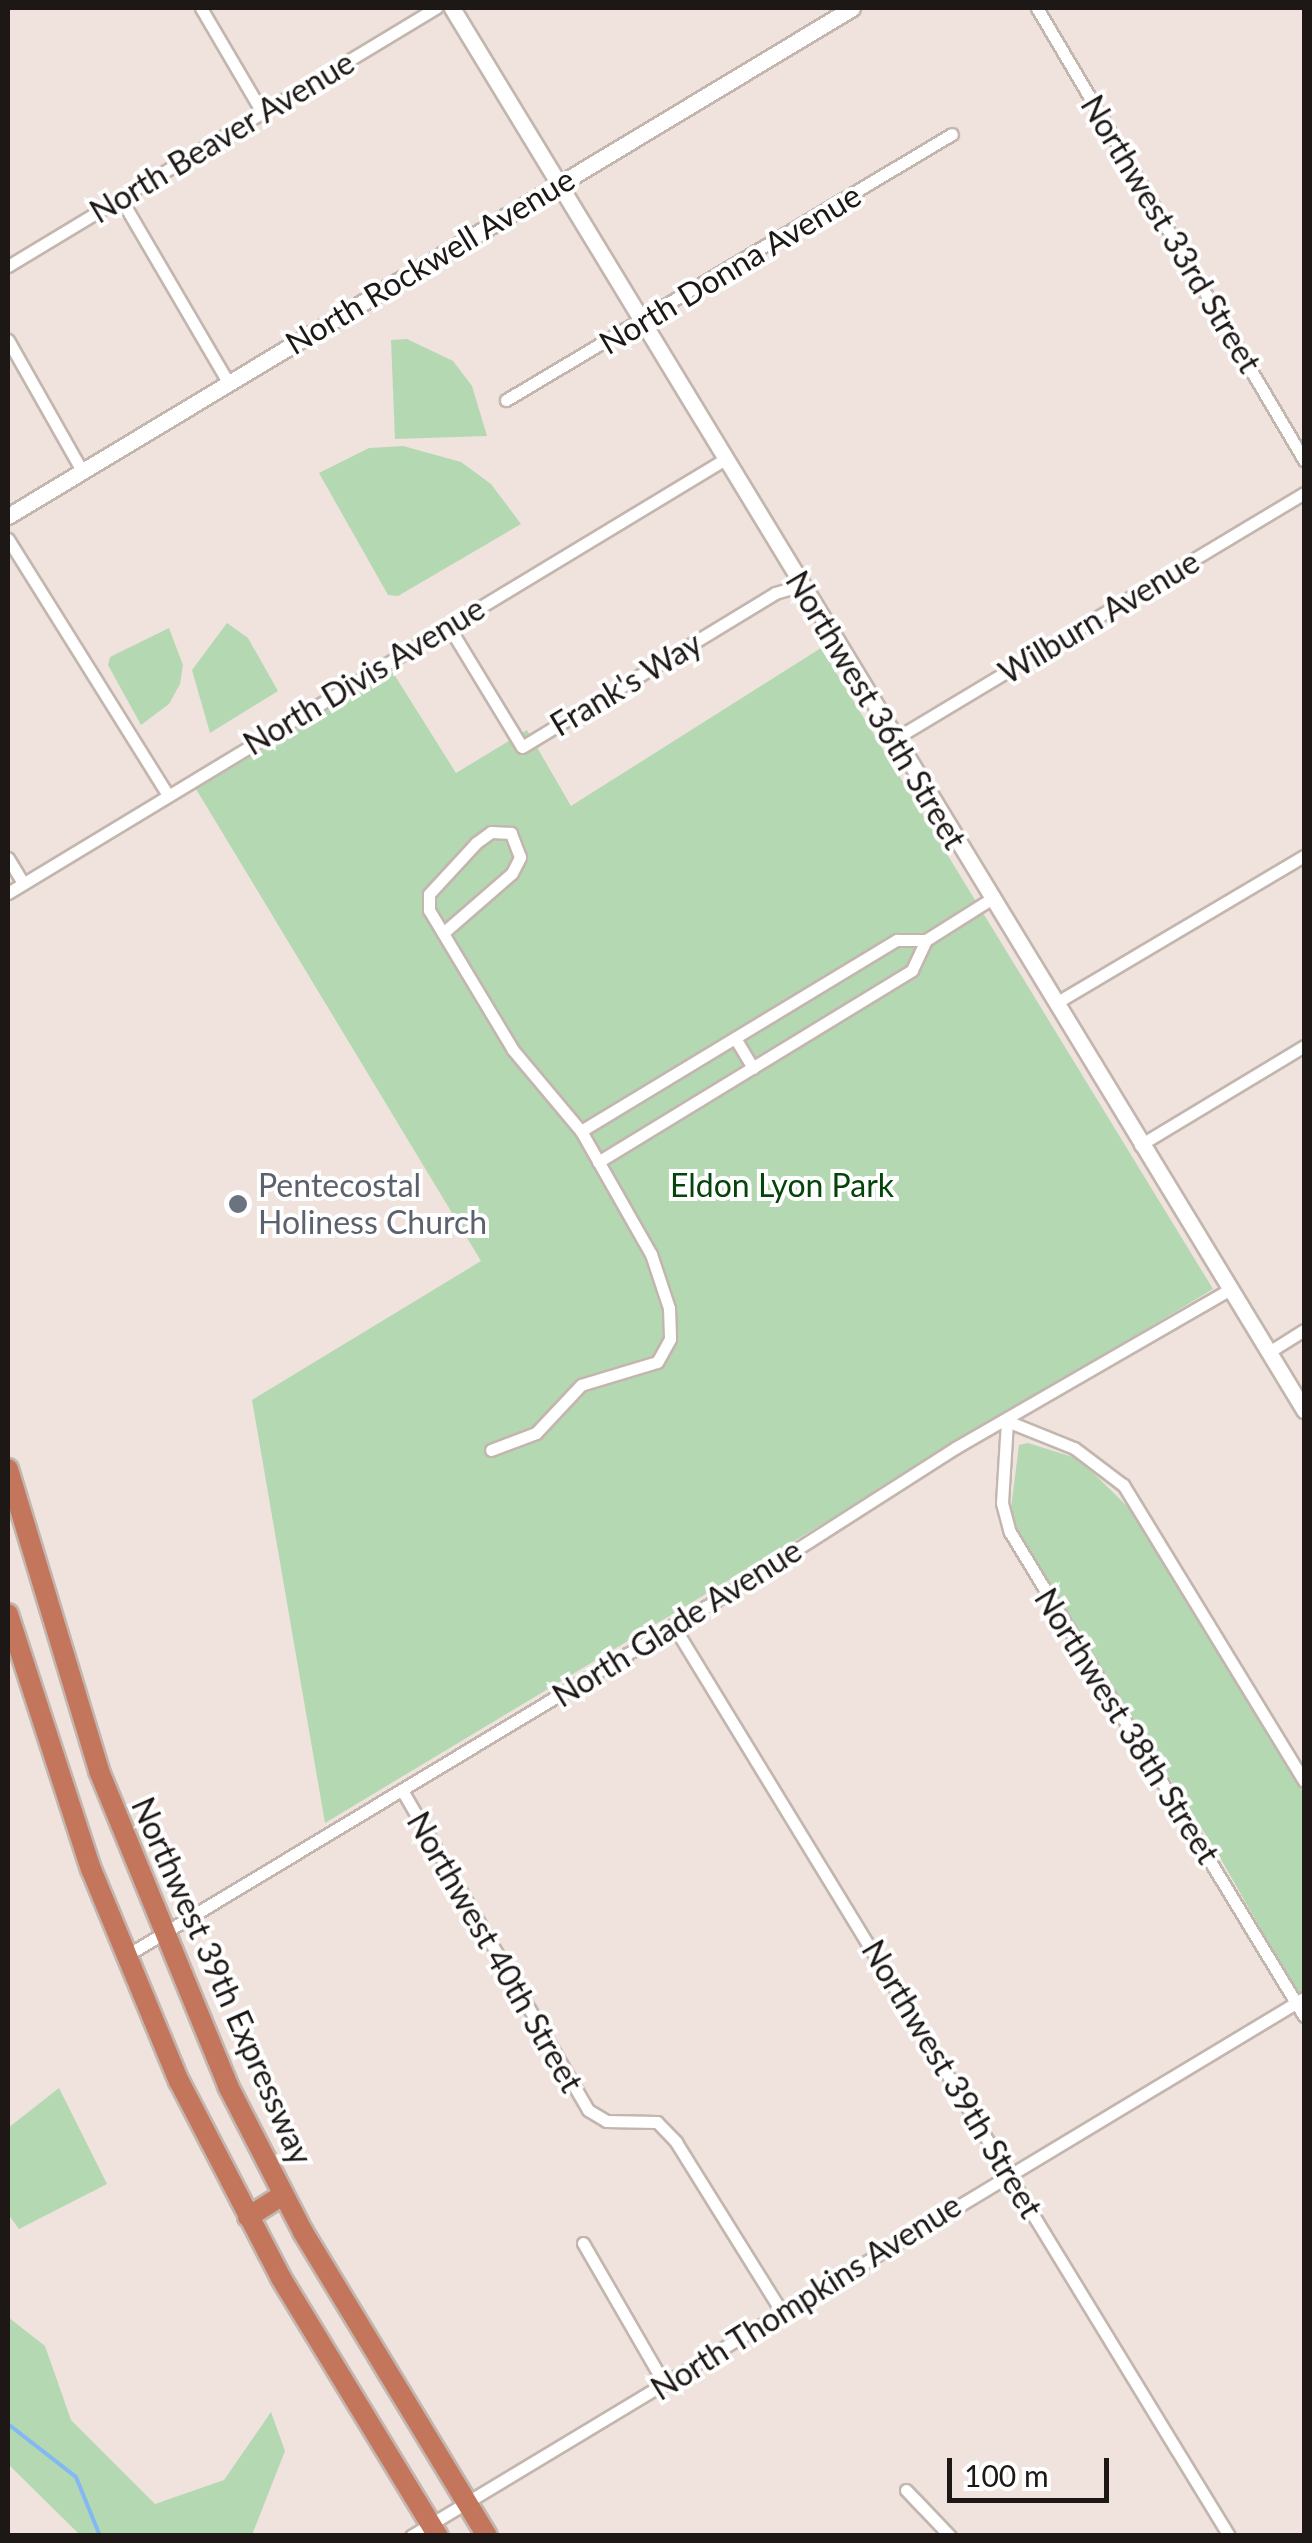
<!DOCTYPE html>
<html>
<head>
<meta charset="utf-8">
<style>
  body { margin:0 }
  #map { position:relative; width:1312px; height:2543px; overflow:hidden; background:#f0e2dc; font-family:Lato,sans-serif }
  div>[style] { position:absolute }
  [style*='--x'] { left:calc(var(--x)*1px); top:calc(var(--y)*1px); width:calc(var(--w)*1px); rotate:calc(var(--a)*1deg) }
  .green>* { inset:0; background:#b4d9b2 }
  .stream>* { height:4px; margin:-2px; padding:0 2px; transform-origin:2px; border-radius:2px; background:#83b8f3 }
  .roads { filter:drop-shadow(2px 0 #c3b6af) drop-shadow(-2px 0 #c3b6af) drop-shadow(0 2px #c3b6af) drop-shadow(0 -2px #c3b6af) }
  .street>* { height:11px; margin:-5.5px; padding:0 5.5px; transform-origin:5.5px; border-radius:5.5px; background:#fff }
  .secondary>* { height:15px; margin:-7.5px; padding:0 7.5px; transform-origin:7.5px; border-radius:7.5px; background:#fff }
  .highway>* { height:20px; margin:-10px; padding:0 10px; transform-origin:10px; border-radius:10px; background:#c4765c }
  .dots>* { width:28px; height:28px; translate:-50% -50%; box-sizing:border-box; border:5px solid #fff; border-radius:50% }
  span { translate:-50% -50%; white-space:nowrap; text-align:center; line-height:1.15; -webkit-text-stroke:8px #fff; paint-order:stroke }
  .street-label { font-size:32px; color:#1d1816 }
  .park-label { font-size:32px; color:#05440b }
  .worship-label { font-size:32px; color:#5b616d }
  .left { translate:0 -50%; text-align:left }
  .frame { position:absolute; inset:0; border:10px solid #1d1816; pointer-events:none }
  .scale { position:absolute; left:947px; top:2458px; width:162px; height:45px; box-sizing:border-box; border:5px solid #1d1816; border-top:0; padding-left:12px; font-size:30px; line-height:35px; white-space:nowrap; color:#1d1816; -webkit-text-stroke:8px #fff; paint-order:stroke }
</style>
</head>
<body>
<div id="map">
  <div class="green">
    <i style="clip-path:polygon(407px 339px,453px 361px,472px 386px,487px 436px,395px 439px,391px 340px)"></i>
    <i style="clip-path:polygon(369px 448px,403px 446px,461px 462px,491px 484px,521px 524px,398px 596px,388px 595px,319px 473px)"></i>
    <i style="clip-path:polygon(227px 623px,248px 638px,278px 691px,210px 733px,192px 670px)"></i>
    <i style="clip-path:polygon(169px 628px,183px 665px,180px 684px,169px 704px,141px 725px,108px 665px,110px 657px)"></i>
    <i style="clip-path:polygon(821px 648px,1213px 1289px,325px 1823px,252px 1400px,481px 1261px,196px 789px,392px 671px,456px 773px,527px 730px,571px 806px)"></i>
    <i style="clip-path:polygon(1028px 1443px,1079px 1459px,1132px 1511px,1304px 1794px,1304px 2005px,1218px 1854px,1023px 1547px,1011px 1508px,1019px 1445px)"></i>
    <i style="clip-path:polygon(59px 2088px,107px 2184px,19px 2229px,8px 2214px,8px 2128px)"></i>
    <i style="clip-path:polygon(8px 2317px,45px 2346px,71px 2420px,155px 2504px,224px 2480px,271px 2412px,285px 2451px,252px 2535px,80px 2535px,8px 2464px)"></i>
  </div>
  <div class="stream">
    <i style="--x:8;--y:2424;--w:86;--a:37.9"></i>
    <i style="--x:76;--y:2477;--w:64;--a:67.9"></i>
  </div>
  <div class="roads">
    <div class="street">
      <i style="--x:201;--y:8;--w:121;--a:59.6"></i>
      <i style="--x:1037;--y:8;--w:525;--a:59.43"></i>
      <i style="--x:121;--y:199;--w:212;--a:59.7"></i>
      <i style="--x:8;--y:266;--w:500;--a:-31.1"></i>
      <i style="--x:8;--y:340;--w:150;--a:60.5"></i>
      <i style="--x:506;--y:400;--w:519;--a:-30.81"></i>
      <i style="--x:8;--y:539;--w:300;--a:58"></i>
      <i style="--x:449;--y:627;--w:140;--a:58.7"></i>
      <i style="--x:522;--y:747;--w:296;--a:-31.3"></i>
      <i style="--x:775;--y:593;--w:29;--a:-16"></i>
      <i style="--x:893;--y:740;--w:480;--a:-31"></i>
      <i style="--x:8;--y:858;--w:29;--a:59"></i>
      <i style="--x:8;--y:893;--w:835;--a:-31.18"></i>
      <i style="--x:443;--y:933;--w:91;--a:-41"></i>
      <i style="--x:512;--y:873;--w:18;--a:-63"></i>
      <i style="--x:520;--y:857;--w:26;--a:-111"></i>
      <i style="--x:511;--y:833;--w:20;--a:-177"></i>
      <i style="--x:491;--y:832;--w:19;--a:144"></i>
      <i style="--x:476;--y:843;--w:69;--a:132.7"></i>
      <i style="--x:429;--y:894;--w:16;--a:90"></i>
      <i style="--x:429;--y:910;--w:163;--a:59"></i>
      <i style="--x:513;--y:1050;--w:106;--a:50"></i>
      <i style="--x:581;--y:1131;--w:142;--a:60.4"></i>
      <i style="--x:651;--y:1254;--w:57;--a:71.6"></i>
      <i style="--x:669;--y:1308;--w:31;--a:88"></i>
      <i style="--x:670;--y:1339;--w:26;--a:119"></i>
      <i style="--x:657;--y:1362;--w:79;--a:163.2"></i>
      <i style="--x:581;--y:1385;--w:66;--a:133.2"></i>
      <i style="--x:536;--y:1433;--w:48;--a:159.3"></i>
      <i style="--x:1056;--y:1003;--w:288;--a:-30.7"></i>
      <i style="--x:735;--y:1038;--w:35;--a:59"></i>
      <i style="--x:581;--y:1131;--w:369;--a:-31.2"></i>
      <i style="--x:897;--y:940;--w:29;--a:0"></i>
      <i style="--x:926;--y:940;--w:77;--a:-32.2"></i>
      <i style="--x:1140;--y:1145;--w:192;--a:-31.1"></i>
      <i style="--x:598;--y:1162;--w:368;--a:-31.4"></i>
      <i style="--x:912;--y:970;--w:33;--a:-65"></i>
      <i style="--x:1269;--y:1352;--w:41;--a:-32.2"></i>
      <i style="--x:673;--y:1625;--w:1067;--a:58.6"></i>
      <i style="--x:1304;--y:1781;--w:347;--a:-121.4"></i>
      <i style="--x:1123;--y:1485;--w:61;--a:-142.9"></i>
      <i style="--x:1074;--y:1448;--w:72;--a:-158.1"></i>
      <i style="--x:1007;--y:1421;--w:82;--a:93.5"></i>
      <i style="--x:1002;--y:1503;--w:30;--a:75"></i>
      <i style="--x:1010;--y:1532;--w:566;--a:58.72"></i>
      <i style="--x:403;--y:1792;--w:368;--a:59.8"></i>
      <i style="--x:588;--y:2110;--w:21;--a:31"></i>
      <i style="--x:606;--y:2121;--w:51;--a:1.1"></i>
      <i style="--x:657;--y:2122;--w:28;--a:46"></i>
      <i style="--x:676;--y:2142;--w:203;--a:58.1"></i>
      <i style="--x:124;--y:1957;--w:707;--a:-31.06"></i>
      <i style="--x:730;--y:1592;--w:267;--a:-32.6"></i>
      <i style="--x:955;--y:1448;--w:316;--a:-30"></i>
      <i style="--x:583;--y:2243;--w:164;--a:60"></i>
      <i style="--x:906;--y:2490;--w:64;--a:46.3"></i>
      <i style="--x:411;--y:2536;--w:1043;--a:-31.07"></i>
    </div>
    <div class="secondary">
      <i style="--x:452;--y:8;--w:1641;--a:58.71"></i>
      <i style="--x:8;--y:516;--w:985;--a:-31.04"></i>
    </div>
    <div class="highway">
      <i style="--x:8;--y:1469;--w:315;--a:73.2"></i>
      <i style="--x:99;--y:1771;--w:340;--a:67.7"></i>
      <i style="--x:228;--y:2086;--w:164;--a:62.8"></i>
      <i style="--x:303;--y:2232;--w:355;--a:58.8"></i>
      <i style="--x:8;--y:1614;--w:268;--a:72"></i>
      <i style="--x:91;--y:1869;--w:230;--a:67.5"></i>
      <i style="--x:179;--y:2081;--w:222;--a:62.6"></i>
      <i style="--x:281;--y:2278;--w:302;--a:58.7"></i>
      <i style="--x:248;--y:2217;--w:41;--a:-32.2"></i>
    </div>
  </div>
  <div class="dots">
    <i style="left:238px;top:1204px;background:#6b7280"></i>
  </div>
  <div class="street-label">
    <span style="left:222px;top:137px;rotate:-31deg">North Beaver Avenue</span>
    <span style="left:1171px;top:234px;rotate:59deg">Northwest 33rd Street</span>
    <span style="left:430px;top:261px;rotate:-31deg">North Rockwell Avenue</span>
    <span style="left:730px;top:269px;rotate:-31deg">North Donna Avenue</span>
    <span style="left:1099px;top:617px;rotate:-31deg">Wilburn Avenue</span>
    <span style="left:364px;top:676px;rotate:-31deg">North Divis Avenue</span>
    <span style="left:626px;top:684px;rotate:-31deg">Frank's Way</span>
    <span style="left:876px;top:710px;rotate:59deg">Northwest 36th Street</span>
    <span style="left:677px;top:1623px;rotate:-32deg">North Glade Avenue</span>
    <span style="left:1127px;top:1726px;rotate:58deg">Northwest 38th Street</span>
    <span style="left:495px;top:1952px;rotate:60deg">Northwest 40th Street</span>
    <span style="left:222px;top:1981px;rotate:66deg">Northwest 39th Expressway</span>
    <span style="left:952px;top:2079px;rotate:59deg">Northwest 39th Street</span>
    <span style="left:806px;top:2297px;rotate:-32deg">North Thompkins Avenue</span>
  </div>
  <div class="park-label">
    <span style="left:782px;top:1185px">Eldon Lyon Park</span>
  </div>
  <div class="worship-label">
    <span class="left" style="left:258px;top:1204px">Pentecostal<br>Holiness Church</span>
  </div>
  <div class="frame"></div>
  <div class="scale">100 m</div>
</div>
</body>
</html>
